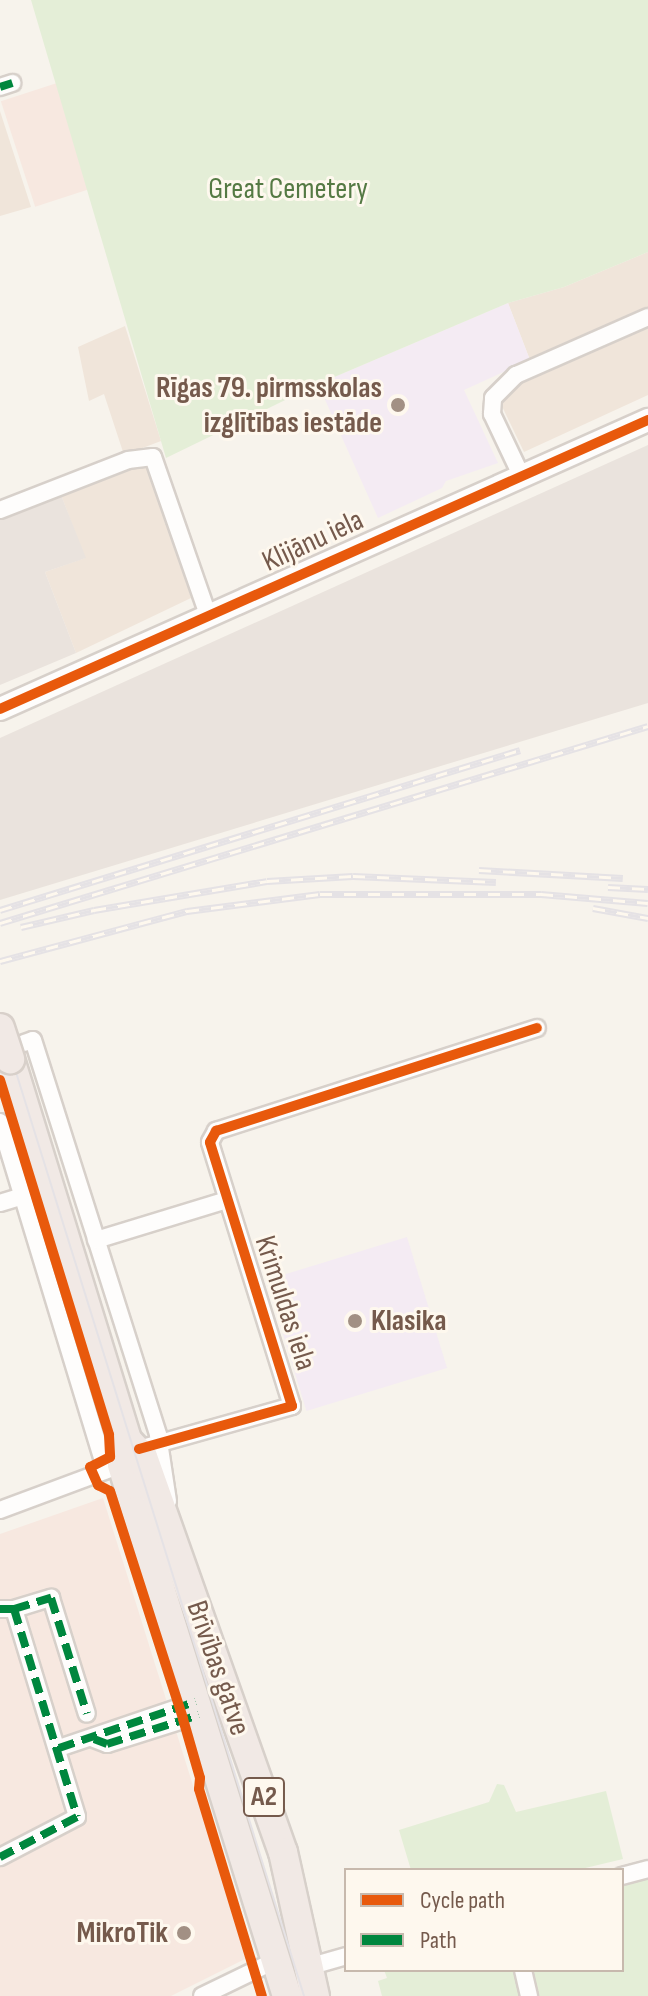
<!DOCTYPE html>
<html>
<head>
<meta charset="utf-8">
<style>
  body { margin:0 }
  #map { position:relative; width:648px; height:1996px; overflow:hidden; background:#f7f3ec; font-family:"Sofia Sans Condensed",sans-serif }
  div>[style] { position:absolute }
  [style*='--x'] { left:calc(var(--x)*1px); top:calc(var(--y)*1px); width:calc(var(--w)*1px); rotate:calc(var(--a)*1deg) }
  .residential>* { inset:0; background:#f0e5da }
  .commercial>* { inset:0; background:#f7e8e0; transform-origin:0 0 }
  .industrial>* { inset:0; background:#eae3dd }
  .education>* { inset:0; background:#f4ebf3; transform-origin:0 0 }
  .green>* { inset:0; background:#e4eed7 }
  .roads { filter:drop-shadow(2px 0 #d7d0ca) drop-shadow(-2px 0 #d7d0ca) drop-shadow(0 2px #d7d0ca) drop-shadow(0 -2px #d7d0ca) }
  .street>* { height:16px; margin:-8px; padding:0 8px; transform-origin:8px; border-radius:8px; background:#fefdfc }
  .secondary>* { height:22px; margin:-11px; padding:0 11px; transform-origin:11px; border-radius:11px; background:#fefdfc }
  .highway>* { height:28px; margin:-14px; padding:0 14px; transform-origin:14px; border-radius:14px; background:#f1e9e5 }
  .tram>* { height:2px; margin:-1px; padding:0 1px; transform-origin:1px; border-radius:1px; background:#e5e2e5 }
  .rail>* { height:7px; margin-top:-3.5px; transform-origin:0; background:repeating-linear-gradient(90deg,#fef8ee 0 12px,#e5e2e5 0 24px); box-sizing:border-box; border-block:2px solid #e5e2e5 }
  .bridges { filter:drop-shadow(2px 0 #d8d0ca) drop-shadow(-2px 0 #d8d0ca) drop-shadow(0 2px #d8d0ca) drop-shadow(0 -2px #d8d0ca) }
  .highway-bridge>* { height:28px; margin:-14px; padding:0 14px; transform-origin:14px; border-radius:14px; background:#f1e9e5 }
  .quiet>* { height:8px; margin-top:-4px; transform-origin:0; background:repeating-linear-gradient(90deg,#00873e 0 16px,transparent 0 24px) }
  .cycleway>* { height:10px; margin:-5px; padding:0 5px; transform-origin:5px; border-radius:5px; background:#e8590c }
  .dots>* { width:22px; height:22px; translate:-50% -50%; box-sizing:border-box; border:4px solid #fef8ee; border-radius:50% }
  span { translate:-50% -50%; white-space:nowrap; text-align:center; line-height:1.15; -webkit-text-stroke:6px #fef8ee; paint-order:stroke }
  .shield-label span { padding:2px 6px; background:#fef8ee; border:2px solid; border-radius:6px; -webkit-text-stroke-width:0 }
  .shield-label { font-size:28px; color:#755a4c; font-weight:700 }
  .park-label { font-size:30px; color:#557a44 }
  .poi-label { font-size:30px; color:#755a4c; font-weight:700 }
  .right { translate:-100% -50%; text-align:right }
  .left { translate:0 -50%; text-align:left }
  .street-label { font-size:30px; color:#755a4c }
  .legend { position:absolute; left:344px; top:1868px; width:280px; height:104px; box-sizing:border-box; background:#fef8ee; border:2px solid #c7b9ad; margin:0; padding:10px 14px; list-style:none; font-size:24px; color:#755a4c }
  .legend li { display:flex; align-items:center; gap:16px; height:40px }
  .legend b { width:40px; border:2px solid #c7b9ad }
</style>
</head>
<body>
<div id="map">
  <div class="residential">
    <i style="clip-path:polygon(0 111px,31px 207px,0 216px)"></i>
    <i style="clip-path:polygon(648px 252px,648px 310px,530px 360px,508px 303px,564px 287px)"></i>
    <i style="clip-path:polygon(648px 323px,648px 395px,524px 452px,499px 400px,503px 388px)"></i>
    <i style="clip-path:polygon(125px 326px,161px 441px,124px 455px,104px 394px,89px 401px,78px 347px)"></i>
    <i style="clip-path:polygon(140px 463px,152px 467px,191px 598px,76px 653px,45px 572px,85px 558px,61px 495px)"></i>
  </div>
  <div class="commercial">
    <i style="left:57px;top:83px;width:111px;height:59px;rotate:72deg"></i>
    <i style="clip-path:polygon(103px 1498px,247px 1958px,171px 1996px,0 1996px,0 1534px)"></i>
  </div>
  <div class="industrial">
    <i style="clip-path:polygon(648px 445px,648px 703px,0 900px,0 738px)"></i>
    <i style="clip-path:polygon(61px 495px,86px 558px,45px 572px,76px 653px,0 685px,0 520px)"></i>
  </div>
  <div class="education">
    <i style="clip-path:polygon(508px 303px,530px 360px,464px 390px,498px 463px,446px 481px,442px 488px,378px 518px,318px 384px)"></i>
    <i style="left:407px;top:1237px;width:137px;height:147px;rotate:73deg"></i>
  </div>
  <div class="green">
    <i style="clip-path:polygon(31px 0,648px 0,648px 252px,564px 287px,508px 303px,318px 384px,166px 458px)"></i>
    <i style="clip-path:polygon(497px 1784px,504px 1785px,516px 1812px,606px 1791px,623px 1859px,577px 1870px,411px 1870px,399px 1830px,489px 1802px)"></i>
    <i style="clip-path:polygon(648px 1879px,648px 1996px,538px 1996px,532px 1970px,622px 1970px,622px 1886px)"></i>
    <i style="clip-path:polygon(384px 1970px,514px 1970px,520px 1996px,382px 1996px,378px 1981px,387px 1978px)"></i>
  </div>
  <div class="roads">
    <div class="street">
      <i style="--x:0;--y:87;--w:13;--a:-18"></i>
      <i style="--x:521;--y:475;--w:68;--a:-115.4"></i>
      <i style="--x:492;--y:414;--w:16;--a:-86"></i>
      <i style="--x:493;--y:398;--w:33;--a:-45"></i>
      <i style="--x:516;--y:375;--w:144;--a:-23.7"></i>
      <i style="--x:0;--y:510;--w:137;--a:-21.3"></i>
      <i style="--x:128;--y:460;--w:25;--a:-7"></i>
      <i style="--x:153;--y:457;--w:167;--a:70.8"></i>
      <i style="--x:24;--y:1043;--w:9;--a:-18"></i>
      <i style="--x:33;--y:1040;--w:414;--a:72.4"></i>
      <i style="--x:158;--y:1435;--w:67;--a:81.4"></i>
      <i style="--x:0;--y:1122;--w:364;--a:73.1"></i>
      <i style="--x:0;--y:1203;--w:24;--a:-17"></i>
      <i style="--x:96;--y:1240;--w:137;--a:-17"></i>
      <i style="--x:139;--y:1449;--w:159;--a:-15.7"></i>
      <i style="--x:292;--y:1406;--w:276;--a:-107.3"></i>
      <i style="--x:210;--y:1142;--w:13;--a:-61"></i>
      <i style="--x:216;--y:1131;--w:337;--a:-17.8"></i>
      <i style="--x:0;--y:1510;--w:121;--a:-20.4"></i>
      <i style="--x:0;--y:1609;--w:14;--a:0"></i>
      <i style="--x:14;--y:1609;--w:217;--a:73.1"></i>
      <i style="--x:77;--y:1817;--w:87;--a:152.5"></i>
      <i style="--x:14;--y:1609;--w:39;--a:-17"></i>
      <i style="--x:51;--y:1598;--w:121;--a:72.8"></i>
      <i style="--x:94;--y:1739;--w:14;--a:21"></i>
      <i style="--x:107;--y:1744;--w:96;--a:-17.5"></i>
      <i style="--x:59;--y:1748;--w:144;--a:-18.7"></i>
      <i style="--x:622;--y:1876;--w:27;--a:-15"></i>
      <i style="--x:308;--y:1967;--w:40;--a:-16"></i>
      <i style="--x:523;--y:1970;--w:27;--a:77"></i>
      <i style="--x:202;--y:1996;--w:82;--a:-25.9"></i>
    </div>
    <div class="secondary">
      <i style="--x:0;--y:709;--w:710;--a:-24.04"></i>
    </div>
    <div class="highway">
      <i style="--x:10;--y:1059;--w:399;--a:72.9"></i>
      <i style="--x:127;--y:1440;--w:25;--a:101"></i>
      <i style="--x:122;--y:1465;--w:48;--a:73.1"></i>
      <i style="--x:136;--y:1511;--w:508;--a:72.71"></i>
      <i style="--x:127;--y:1440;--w:23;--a:47"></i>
      <i style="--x:143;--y:1457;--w:419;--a:70.5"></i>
      <i style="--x:283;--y:1852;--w:148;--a:77.5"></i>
    </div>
  </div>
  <div class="tram">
    <i style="--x:0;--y:1021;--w:1021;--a:72.68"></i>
  </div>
  <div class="rail">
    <i style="--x:479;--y:870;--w:144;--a:3.2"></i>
    <i style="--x:608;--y:887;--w:40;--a:2.9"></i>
    <i style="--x:593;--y:908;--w:56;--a:10.3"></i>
    <i style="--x:0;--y:910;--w:544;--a:-17.1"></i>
    <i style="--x:0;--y:923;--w:677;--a:-16.91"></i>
    <i style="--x:21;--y:927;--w:75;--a:-13.1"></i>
    <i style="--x:94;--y:910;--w:175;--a:-9.5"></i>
    <i style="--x:267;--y:881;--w:86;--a:-3.3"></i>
    <i style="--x:353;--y:876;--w:143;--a:2.4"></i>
    <i style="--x:0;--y:961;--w:194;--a:-15"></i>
    <i style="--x:187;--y:911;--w:134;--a:-7.3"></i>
    <i style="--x:320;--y:894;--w:221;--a:0"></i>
    <i style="--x:541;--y:894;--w:107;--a:4.8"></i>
  </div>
  <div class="bridges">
    <div class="highway-bridge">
      <i style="--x:0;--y:1028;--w:33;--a:72"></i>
    </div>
  </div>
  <div class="quiet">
    <i style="--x:0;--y:87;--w:13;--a:-18"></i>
    <i style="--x:0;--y:1609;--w:14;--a:0"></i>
    <i style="--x:14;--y:1609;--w:217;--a:73.1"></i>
    <i style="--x:77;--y:1817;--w:87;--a:152.5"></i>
    <i style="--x:14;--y:1609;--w:39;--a:-17"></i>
    <i style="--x:51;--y:1598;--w:121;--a:72.8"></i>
    <i style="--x:94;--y:1739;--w:14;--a:21"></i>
    <i style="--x:107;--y:1744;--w:96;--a:-17.5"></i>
    <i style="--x:59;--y:1748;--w:144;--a:-18.7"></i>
  </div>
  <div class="cycleway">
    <i style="--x:0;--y:709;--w:710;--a:-24.04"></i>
    <i style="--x:0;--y:1080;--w:371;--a:72.9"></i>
    <i style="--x:109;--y:1435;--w:22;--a:87"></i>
    <i style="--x:110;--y:1457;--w:22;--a:153"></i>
    <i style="--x:90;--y:1467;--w:20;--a:66"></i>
    <i style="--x:98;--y:1485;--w:13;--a:27"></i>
    <i style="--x:110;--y:1491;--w:239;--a:72.2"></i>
    <i style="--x:183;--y:1719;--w:61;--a:73.9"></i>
    <i style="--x:200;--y:1778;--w:11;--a:95"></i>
    <i style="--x:199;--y:1789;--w:216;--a:73.1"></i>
    <i style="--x:139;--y:1449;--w:159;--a:-15.7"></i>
    <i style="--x:292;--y:1406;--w:276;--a:-107.3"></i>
    <i style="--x:210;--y:1142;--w:13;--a:-61"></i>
    <i style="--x:216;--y:1131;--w:337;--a:-17.8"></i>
  </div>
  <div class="dots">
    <i style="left:398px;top:405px;background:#a29084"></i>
    <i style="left:355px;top:1321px;background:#a29084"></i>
    <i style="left:184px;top:1933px;background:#a29084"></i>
  </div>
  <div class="shield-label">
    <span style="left:264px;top:1797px">A2</span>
  </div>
  <div class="park-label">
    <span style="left:288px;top:189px">Great Cemetery</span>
  </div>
  <div class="poi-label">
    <span class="right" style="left:382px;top:405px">Rīgas 79. pirmsskolas<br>izglītības iestāde</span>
    <span class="left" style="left:371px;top:1321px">Klasika</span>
    <span class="right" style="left:168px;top:1933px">MikroTik</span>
  </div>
  <div class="street-label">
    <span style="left:313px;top:541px;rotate:-25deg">Klijānu iela</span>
    <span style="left:285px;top:1303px;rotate:72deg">Krimuldas iela</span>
    <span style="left:218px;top:1668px;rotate:71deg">Brīvības gatve</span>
  </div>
  <ul class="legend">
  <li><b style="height:10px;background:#e8590c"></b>Cycle path</li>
  <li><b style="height:10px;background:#00873e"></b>Path</li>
  </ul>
</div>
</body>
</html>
